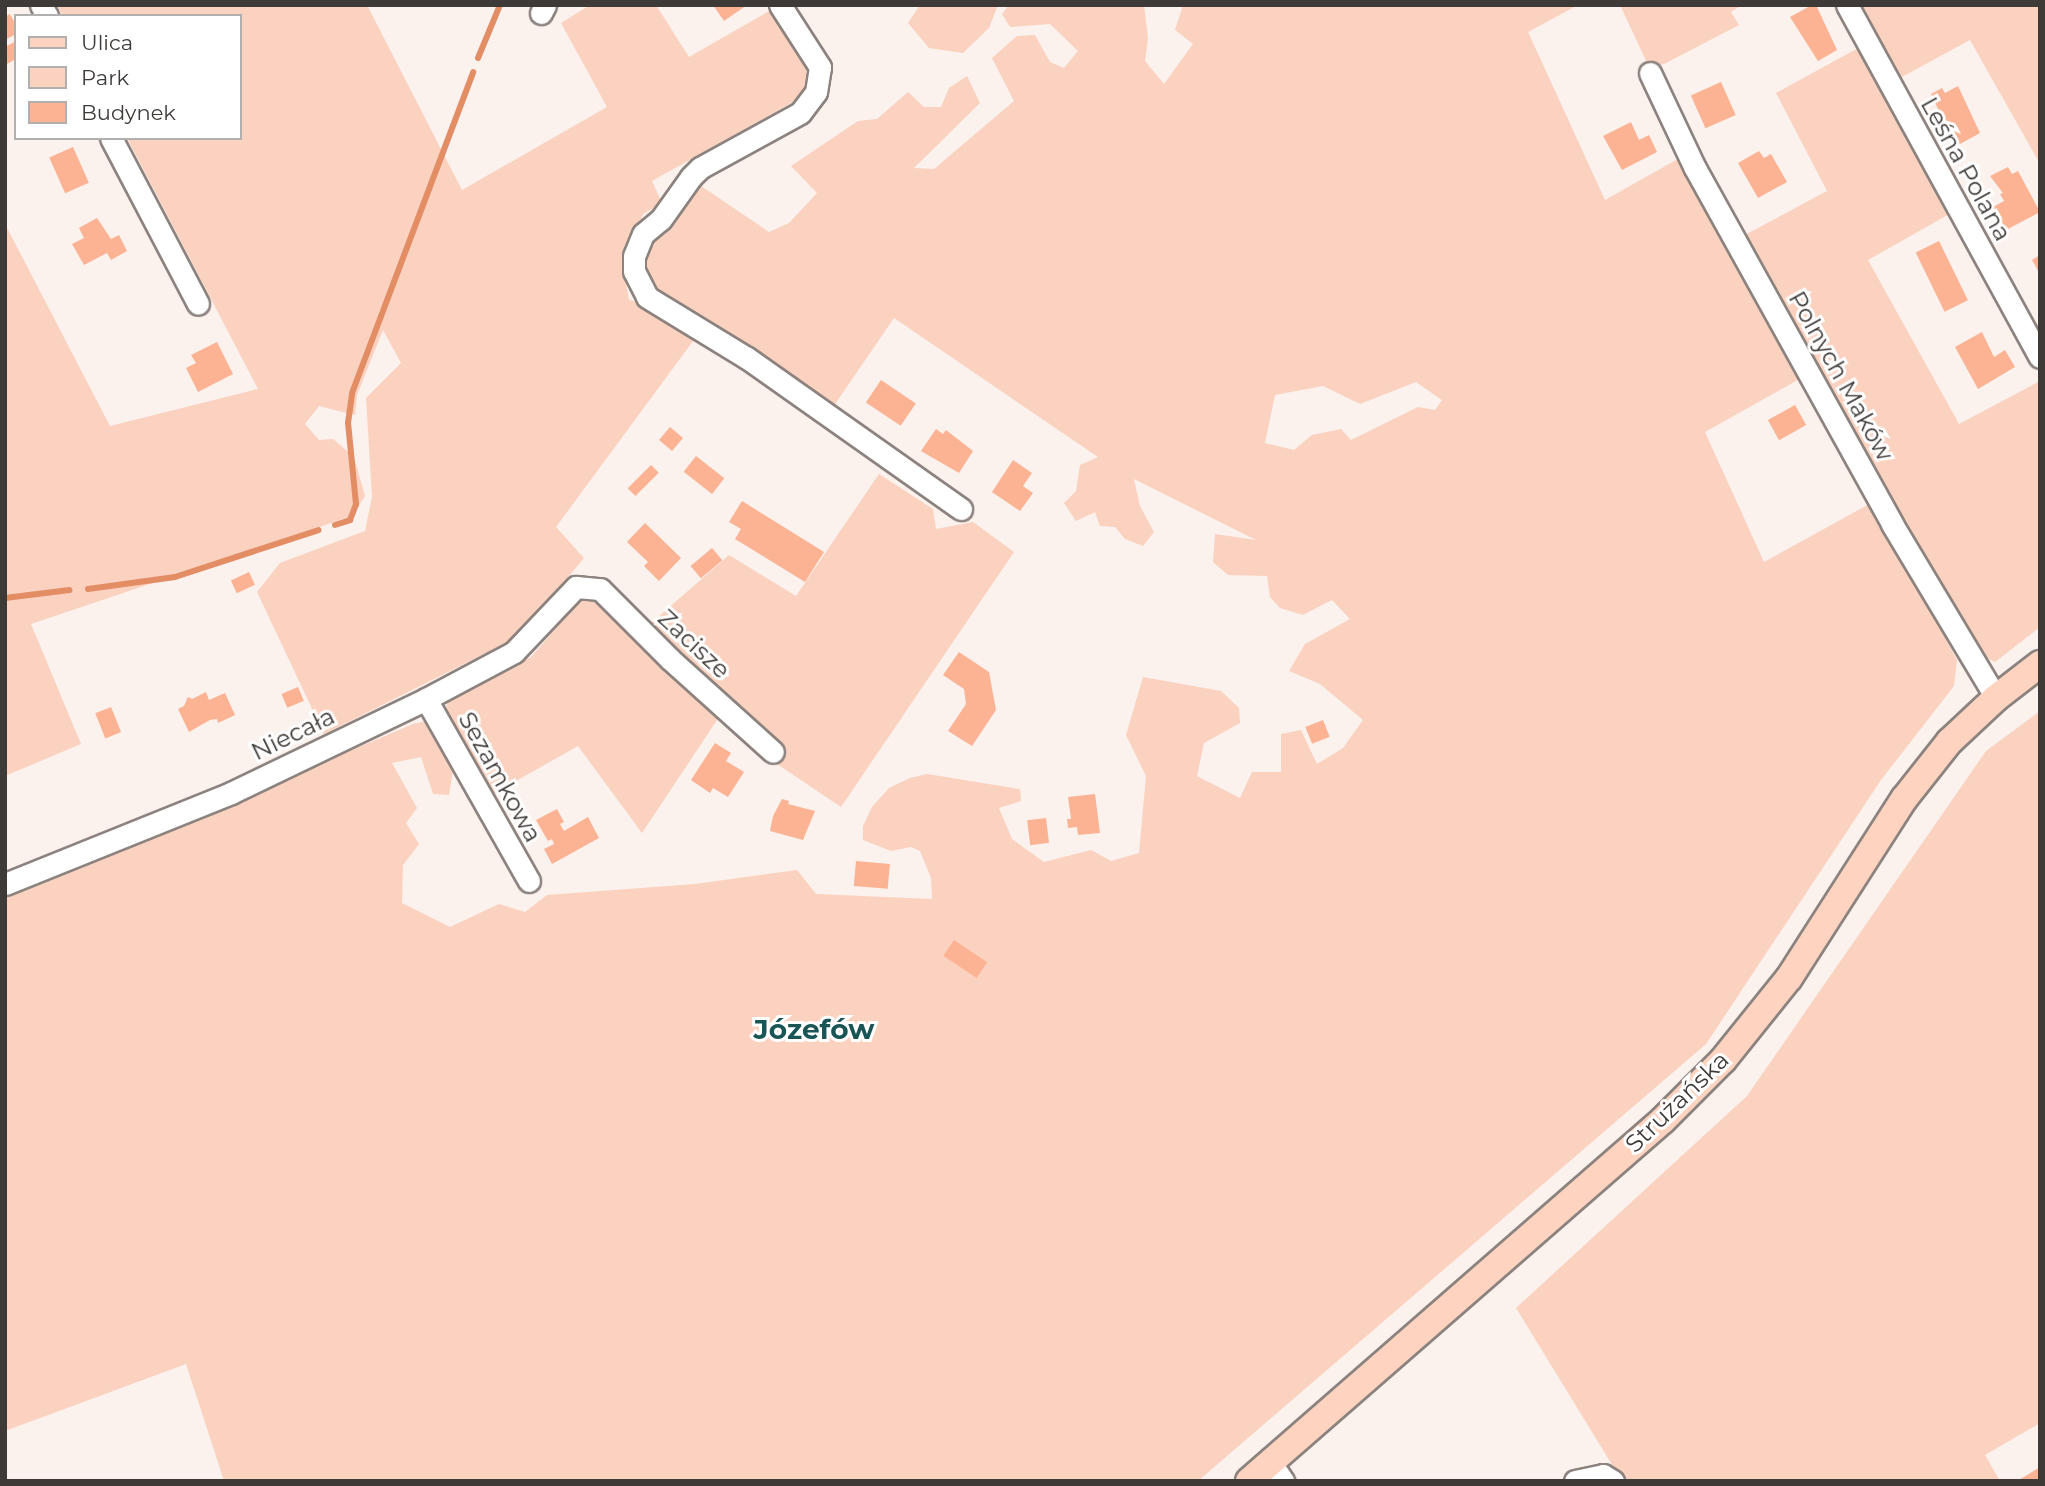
<!DOCTYPE html>
<html>
<head>
<meta charset="utf-8">
<style>
  body { margin:0 }
  #map { position:relative; width:2045px; height:1486px; overflow:hidden; background:#fbf1ed; font-family:Montserrat,sans-serif }
  div>[style] { position:absolute }
  [style*='--x'] { left:calc(var(--x)*1px); top:calc(var(--y)*1px); width:calc(var(--w)*1px); rotate:calc(var(--a)*1deg) }
  .green>* { inset:0; background:#fbd1bf }
  .stream>* { height:6px; margin:-3px; padding:0 3px; transform-origin:3px; border-radius:3px; background:#e38d65 }
  .building>* { inset:0; background:#fbb393; transform-origin:0 0 }
  .roads { filter:drop-shadow(2px 0 #8c837f) drop-shadow(-2px 0 #8c837f) drop-shadow(0 2px #8c837f) drop-shadow(0 -2px #8c837f) }
  .minor>* { height:21px; margin:-10.5px; padding:0 10.5px; transform-origin:10.5px; border-radius:10.5px; background:#fff }
  .major>* { height:26px; margin:-13px; padding:0 13px; transform-origin:13px; border-radius:13px; background:#fed4c1 }
  span { translate:-50% -50%; white-space:nowrap; text-align:center; line-height:1.15; -webkit-text-stroke:6px #fff; paint-order:stroke }
  .street-label { font-size:24px; color:#3e3a38 }
  .quarter-label { font-size:28px; color:#195555; font-weight:700 }
  .frame { position:absolute; inset:0; border:7px solid #3e3a38; pointer-events:none }
  .legend { position:absolute; left:14px; top:14px; width:228px; height:126px; box-sizing:border-box; background:#fff; border:2px solid #b2b0af; margin:0; padding:9px 12px; list-style:none; font-size:21px; color:#3e3a38 }
  .legend li { display:flex; align-items:center; gap:14px; height:35px }
  .legend b { width:35px; border:2px solid #b2b0af }
</style>
</head>
<body>
<div id="map">
  <div class="green">
    <i style="clip-path:polygon(57px 5px,367px 5px,462px 190px,607px 107px,561px 23px,590px 5px,656px 5px,689px 57px,769px 11px,812px 74px,807px 94px,652px 181px,662px 203px,643px 214px,623px 267px,629px 300px,641px 302px,696px 337px,556px 527px,584px 558px,518px 637px,324px 734px,257px 592px,280px 563px,365px 531px,372px 497px,366px 398px,401px 363px,383px 330px,357px 395px,355px 415px,319px 406px,305px 424px,319px 440px,333px 439px,354px 457px,365px 496px,352px 516px,31px 624px,81px 744px,5px 776px,5px 224px,110px 426px,258px 389px,127px 138px,240px 138px,240px 16px,63px 16px)"></i>
    <i style="clip-path:polygon(920px 5px,998px 5px,989px 28px,963px 53px,929px 48px,908px 23px)"></i>
    <i style="clip-path:polygon(evenodd,1009px 5px,1144px 5px,1148px 38px,1145px 61px,1164px 84px,1193px 44px,1175px 30px,1183px 5px,1578px 5px,1528px 32px,1605px 200px,1676px 160px,1686px 164px,1803px 377px,1705px 432px,1764px 562px,1871px 503px,1957px 660px,1954px 686px,1881px 780px,1706px 1044px,1198px 1481px,224px 1481px,186px 1364px,5px 1431px,5px 898px,413px 724px,440px 718px,456px 751px,449px 795px,433px 794px,421px 757px,392px 763px,417px 808px,406px 823px,419px 844px,403px 865px,402px 903px,450px 927px,499px 904px,525px 912px,547px 895px,695px 884px,797px 870px,816px 894px,932px 899px,931px 878px,920px 851px,911px 847px,891px 851px,863px 840px,863px 826px,872px 807px,889px 788px,910px 778px,927px 774px,1020px 789px,1021px 801px,999px 808px,1012px 839px,1044px 862px,1091px 850px,1111px 861px,1139px 853px,1146px 776px,1126px 735px,1143px 677px,1221px 691px,1239px 708px,1240px 723px,1204px 743px,1197px 776px,1240px 798px,1252px 772px,1281px 772px,1281px 734px,1301px 730px,1317px 764px,1343px 748px,1363px 720px,1320px 684px,1289px 671px,1305px 644px,1350px 619px,1332px 600px,1303px 615px,1280px 608px,1270px 597px,1267px 576px,1228px 575px,1213px 562px,1215px 534px,1256px 540px,1134px 479px,1140px 506px,1154px 532px,1143px 546px,1125px 539px,1115px 527px,1100px 526px,1095px 512px,1076px 521px,1064px 503px,1076px 491px,1080px 465px,1098px 457px,894px 318px,831px 410px,647px 285px,641px 259px,652px 234px,698px 184px,769px 232px,789px 223px,817px 193px,791px 166px,858px 121px,877px 119px,908px 92px,924px 107px,941px 107px,949px 88px,967px 76px,980px 103px,914px 168px,934px 169px,1014px 101px,992px 58px,1017px 36px,1035px 35px,1050px 62px,1064px 68px,1078px 51px,1050px 24px,1010px 27px,1002px 14px,1009px 5px,1416px 382px,1442px 400px,1435px 410px,1418px 407px,1351px 440px,1341px 429px,1312px 435px,1294px 450px,1265px 443px,1275px 395px,1323px 386px,1360px 404px,1416px 382px)"></i>
    <i style="clip-path:polygon(1620px 5px,1742px 5px,1731px 12px,1739px 25px,1664px 64px,1649px 67px)"></i>
    <i style="clip-path:polygon(1857px 5px,2040px 5px,2040px 164px,1970px 40px,1898px 79px)"></i>
    <i style="clip-path:polygon(1860px 47px,1953px 212px,1868px 260px,1959px 424px,2040px 381px,2040px 627px,1995px 662px,1973px 652px,1743px 236px,1827px 191px,1776px 93px)"></i>
    <i style="clip-path:polygon(879px 474px,933px 509px,936px 529px,973px 522px,1014px 552px,841px 807px,777px 764px,784px 751px,769px 741px,649px 625px,729px 555px,796px 596px)"></i>
    <i style="clip-path:polygon(584px 596px,598px 596px,719px 717px,642px 833px,578px 746px,493px 794px,446px 709px,450px 694px,531px 657px)"></i>
    <i style="clip-path:polygon(2040px 711px,2040px 1423px,1985px 1455px,2000px 1481px,1622px 1481px,1516px 1308px,1747px 1096px,1986px 751px)"></i>
  </div>
  <div class="stream">
    <i style="--x:478;--y:58;--w:57;--a:-67.5"></i>
    <i style="--x:335;--y:525;--w:16;--a:-18"></i>
    <i style="--x:350;--y:520;--w:17;--a:-69"></i>
    <i style="--x:356;--y:504;--w:81;--a:-95.6"></i>
    <i style="--x:348;--y:423;--w:30;--a:-82"></i>
    <i style="--x:352;--y:393;--w:343;--a:-69.3"></i>
    <i style="--x:88;--y:589;--w:88;--a:-7.9"></i>
    <i style="--x:175;--y:577;--w:151;--a:-18.1"></i>
    <i style="--x:5;--y:598;--w:65;--a:-7"></i>
  </div>
  <div class="building">
    <i style="clip-path:polygon(713px 5px,747px 5px,724px 21px)"></i>
    <i style="clip-path:polygon(1812px 5px,1816px 5px,1837px 50px,1818px 61px,1790px 17px)"></i>
    <i style="clip-path:polygon(10px 14px,16px 25px,16px 34px,5px 40px,5px 17px)"></i>
    <i style="clip-path:polygon(16px 41px,16px 59px,5px 65px,5px 47px)"></i>
    <i style="left:1721px;top:82px;width:36px;height:33px;rotate:66deg"></i>
    <i style="clip-path:polygon(1958px 86px,1980px 133px,1960px 144px,1954px 134px,1951px 136px,1931px 94px,1942px 88px,1945px 93px)"></i>
    <i style="clip-path:polygon(1631px 122px,1639px 140px,1649px 135px,1657px 152px,1622px 170px,1603px 136px)"></i>
    <i style="left:73px;top:147px;width:39px;height:26px;rotate:66deg"></i>
    <i style="clip-path:polygon(1759px 151px,1764px 158px,1771px 154px,1787px 182px,1758px 198px,1738px 163px)"></i>
    <i style="clip-path:polygon(2008px 167px,2012px 174px,2018px 171px,2040px 212px,2006px 230px,1993px 207px,2004px 201px,2000px 194px,2003px 193px,1990px 176px)"></i>
    <i style="clip-path:polygon(97px 218px,111px 239px,119px 235px,127px 251px,111px 260px,107px 253px,84px 265px,72px 244px,84px 238px,79px 228px)"></i>
    <i style="left:1939px;top:241px;width:66px;height:26px;rotate:64deg"></i>
    <i style="clip-path:polygon(2040px 255px,2040px 274px,2032px 260px)"></i>
    <i style="clip-path:polygon(1982px 332px,1994px 357px,2005px 350px,2015px 367px,1978px 389px,1955px 347px)"></i>
    <i style="clip-path:polygon(217px 342px,233px 374px,198px 392px,186px 368px,196px 363px,191px 355px)"></i>
    <i style="left:881px;top:380px;width:42px;height:27px;rotate:34deg"></i>
    <i style="left:1795px;top:405px;width:23px;height:31px;rotate:61deg"></i>
    <i style="left:670px;top:427px;width:17px;height:17px;rotate:40deg"></i>
    <i style="clip-path:polygon(936px 429px,943px 434px,946px 430px,973px 451px,959px 473px,921px 451px)"></i>
    <i style="left:696px;top:456px;width:36px;height:20px;rotate:38deg"></i>
    <i style="clip-path:polygon(1013px 460px,1032px 473px,1023px 486px,1033px 493px,1020px 511px,992px 492px)"></i>
    <i style="left:651px;top:465px;width:11px;height:33px;rotate:45deg"></i>
    <i style="clip-path:polygon(742px 501px,824px 552px,805px 582px,735px 539px,741px 529px,729px 522px)"></i>
    <i style="clip-path:polygon(645px 523px,681px 558px,659px 581px,644px 566px,648px 562px,627px 542px)"></i>
    <i style="left:712px;top:548px;width:16px;height:28px;rotate:50deg"></i>
    <i style="left:249px;top:572px;width:14px;height:20px;rotate:65deg"></i>
    <i style="clip-path:polygon(959px 652px,989px 672px,996px 710px,972px 746px,948px 731px,966px 704px,964px 689px,943px 675px)"></i>
    <i style="left:298px;top:687px;width:15px;height:18px;rotate:67deg"></i>
    <i style="clip-path:polygon(206px 692px,209px 700px,225px 693px,235px 715px,218px 723px,217px 719px,210px 720px,189px 732px,178px 709px,184px 706px,188px 697px,192px 699px)"></i>
    <i style="left:111px;top:707px;width:27px;height:17px;rotate:68deg"></i>
    <i style="left:1323px;top:720px;width:18px;height:19px;rotate:68deg"></i>
    <i style="clip-path:polygon(715px 743px,731px 753px,726px 761px,744px 772px,728px 797px,713px 788px,710px 793px,691px 780px)"></i>
    <i style="clip-path:polygon(1095px 794px,1100px 833px,1078px 835px,1077px 827px,1068px 828px,1067px 819px,1071px 819px,1068px 797px)"></i>
    <i style="clip-path:polygon(782px 799px,789px 801px,788px 804px,815px 811px,803px 840px,770px 831px,773px 816px)"></i>
    <i style="clip-path:polygon(557px 809px,564px 822px,560px 824px,564px 831px,588px 817px,599px 838px,552px 864px,544px 849px,554px 844px,552px 839px,548px 841px,536px 820px)"></i>
    <i style="left:1046px;top:818px;width:25px;height:19px;rotate:83deg"></i>
    <i style="left:856px;top:861px;width:34px;height:25px;rotate:5deg"></i>
    <i style="left:954px;top:940px;width:40px;height:19px;rotate:34deg"></i>
    <i style="clip-path:polygon(2040px 1467px,2040px 1481px,2016px 1481px,2024px 1477px)"></i>
  </div>
  <div class="roads">
    <div class="minor">
      <i style="--x:41;--y:5;--w:13;--a:61"></i>
      <i style="--x:780;--y:5;--w:74;--a:57.2"></i>
      <i style="--x:820;--y:67;--w:25;--a:99"></i>
      <i style="--x:816;--y:92;--w:26;--a:127"></i>
      <i style="--x:800;--y:113;--w:114;--a:151.2"></i>
      <i style="--x:700;--y:168;--w:13;--a:135"></i>
      <i style="--x:691;--y:177;--w:52;--a:125.5"></i>
      <i style="--x:661;--y:219;--w:23;--a:140"></i>
      <i style="--x:643;--y:234;--w:24;--a:112"></i>
      <i style="--x:634;--y:256;--w:15;--a:90"></i>
      <i style="--x:634;--y:271;--w:29;--a:63"></i>
      <i style="--x:647;--y:297;--w:117;--a:31.4"></i>
      <i style="--x:747;--y:358;--w:262;--a:35.2"></i>
      <i style="--x:1847;--y:5;--w:401;--a:61.3"></i>
      <i style="--x:541;--y:13;--w:9;--a:-63"></i>
      <i style="--x:1650;--y:73;--w:105;--a:64.7"></i>
      <i style="--x:1695;--y:168;--w:407;--a:61"></i>
      <i style="--x:1892;--y:524;--w:203;--a:59.1"></i>
      <i style="--x:111;--y:138;--w:187;--a:62.3"></i>
      <i style="--x:426;--y:699;--w:209;--a:60.5"></i>
      <i style="--x:5;--y:884;--w:244;--a:-21.9"></i>
      <i style="--x:231;--y:793;--w:216;--a:-25.7"></i>
      <i style="--x:426;--y:699;--w:100;--a:-28.1"></i>
      <i style="--x:514;--y:652;--w:90;--a:-46.4"></i>
      <i style="--x:576;--y:587;--w:24;--a:5"></i>
      <i style="--x:600;--y:589;--w:100;--a:45"></i>
      <i style="--x:671;--y:660;--w:137;--a:42"></i>
      <i style="--x:1271;--y:1463;--w:22;--a:56"></i>
      <i style="--x:1575;--y:1481;--w:29;--a:-12"></i>
      <i style="--x:1603;--y:1475;--w:12;--a:31"></i>
    </div>
    <div class="major">
      <i style="--x:1249;--y:1481;--w:549;--a:-41.09"></i>
      <i style="--x:1663;--y:1120;--w:85;--a:-45"></i>
      <i style="--x:1723;--y:1060;--w:105;--a:-51.2"></i>
      <i style="--x:1789;--y:978;--w:213;--a:-57.3"></i>
      <i style="--x:1904;--y:799;--w:73;--a:-51.7"></i>
      <i style="--x:1949;--y:742;--w:64;--a:-43.1"></i>
      <i style="--x:1996;--y:698;--w:56;--a:-37.7"></i>
    </div>
  </div>
  <div class="street-label">
    <span style="left:1966px;top:169px;rotate:61deg">Leśna Polana</span>
    <span style="left:1841px;top:376px;rotate:61deg">Polnych Maków</span>
    <span style="left:694px;top:644px;rotate:43deg">Zacisze</span>
    <span style="left:293px;top:734px;rotate:-26deg">Niecała</span>
    <span style="left:500px;top:777px;rotate:61deg">Sezamkowa</span>
    <span style="left:1677px;top:1102px;rotate:-44deg">Strużańska</span>
  </div>
  <div class="quarter-label">
    <span style="left:814px;top:1029px">Józefów</span>
  </div>
  <div class="frame"></div>
  <ul class="legend">
  <li><b style="height:9px;background:#fed4c1"></b>Ulica</li>
  <li><b style="height:19px;background:#fbd1bf"></b>Park</li>
  <li><b style="height:19px;background:#fbb393"></b>Budynek</li>
  </ul>
</div>
</body>
</html>
